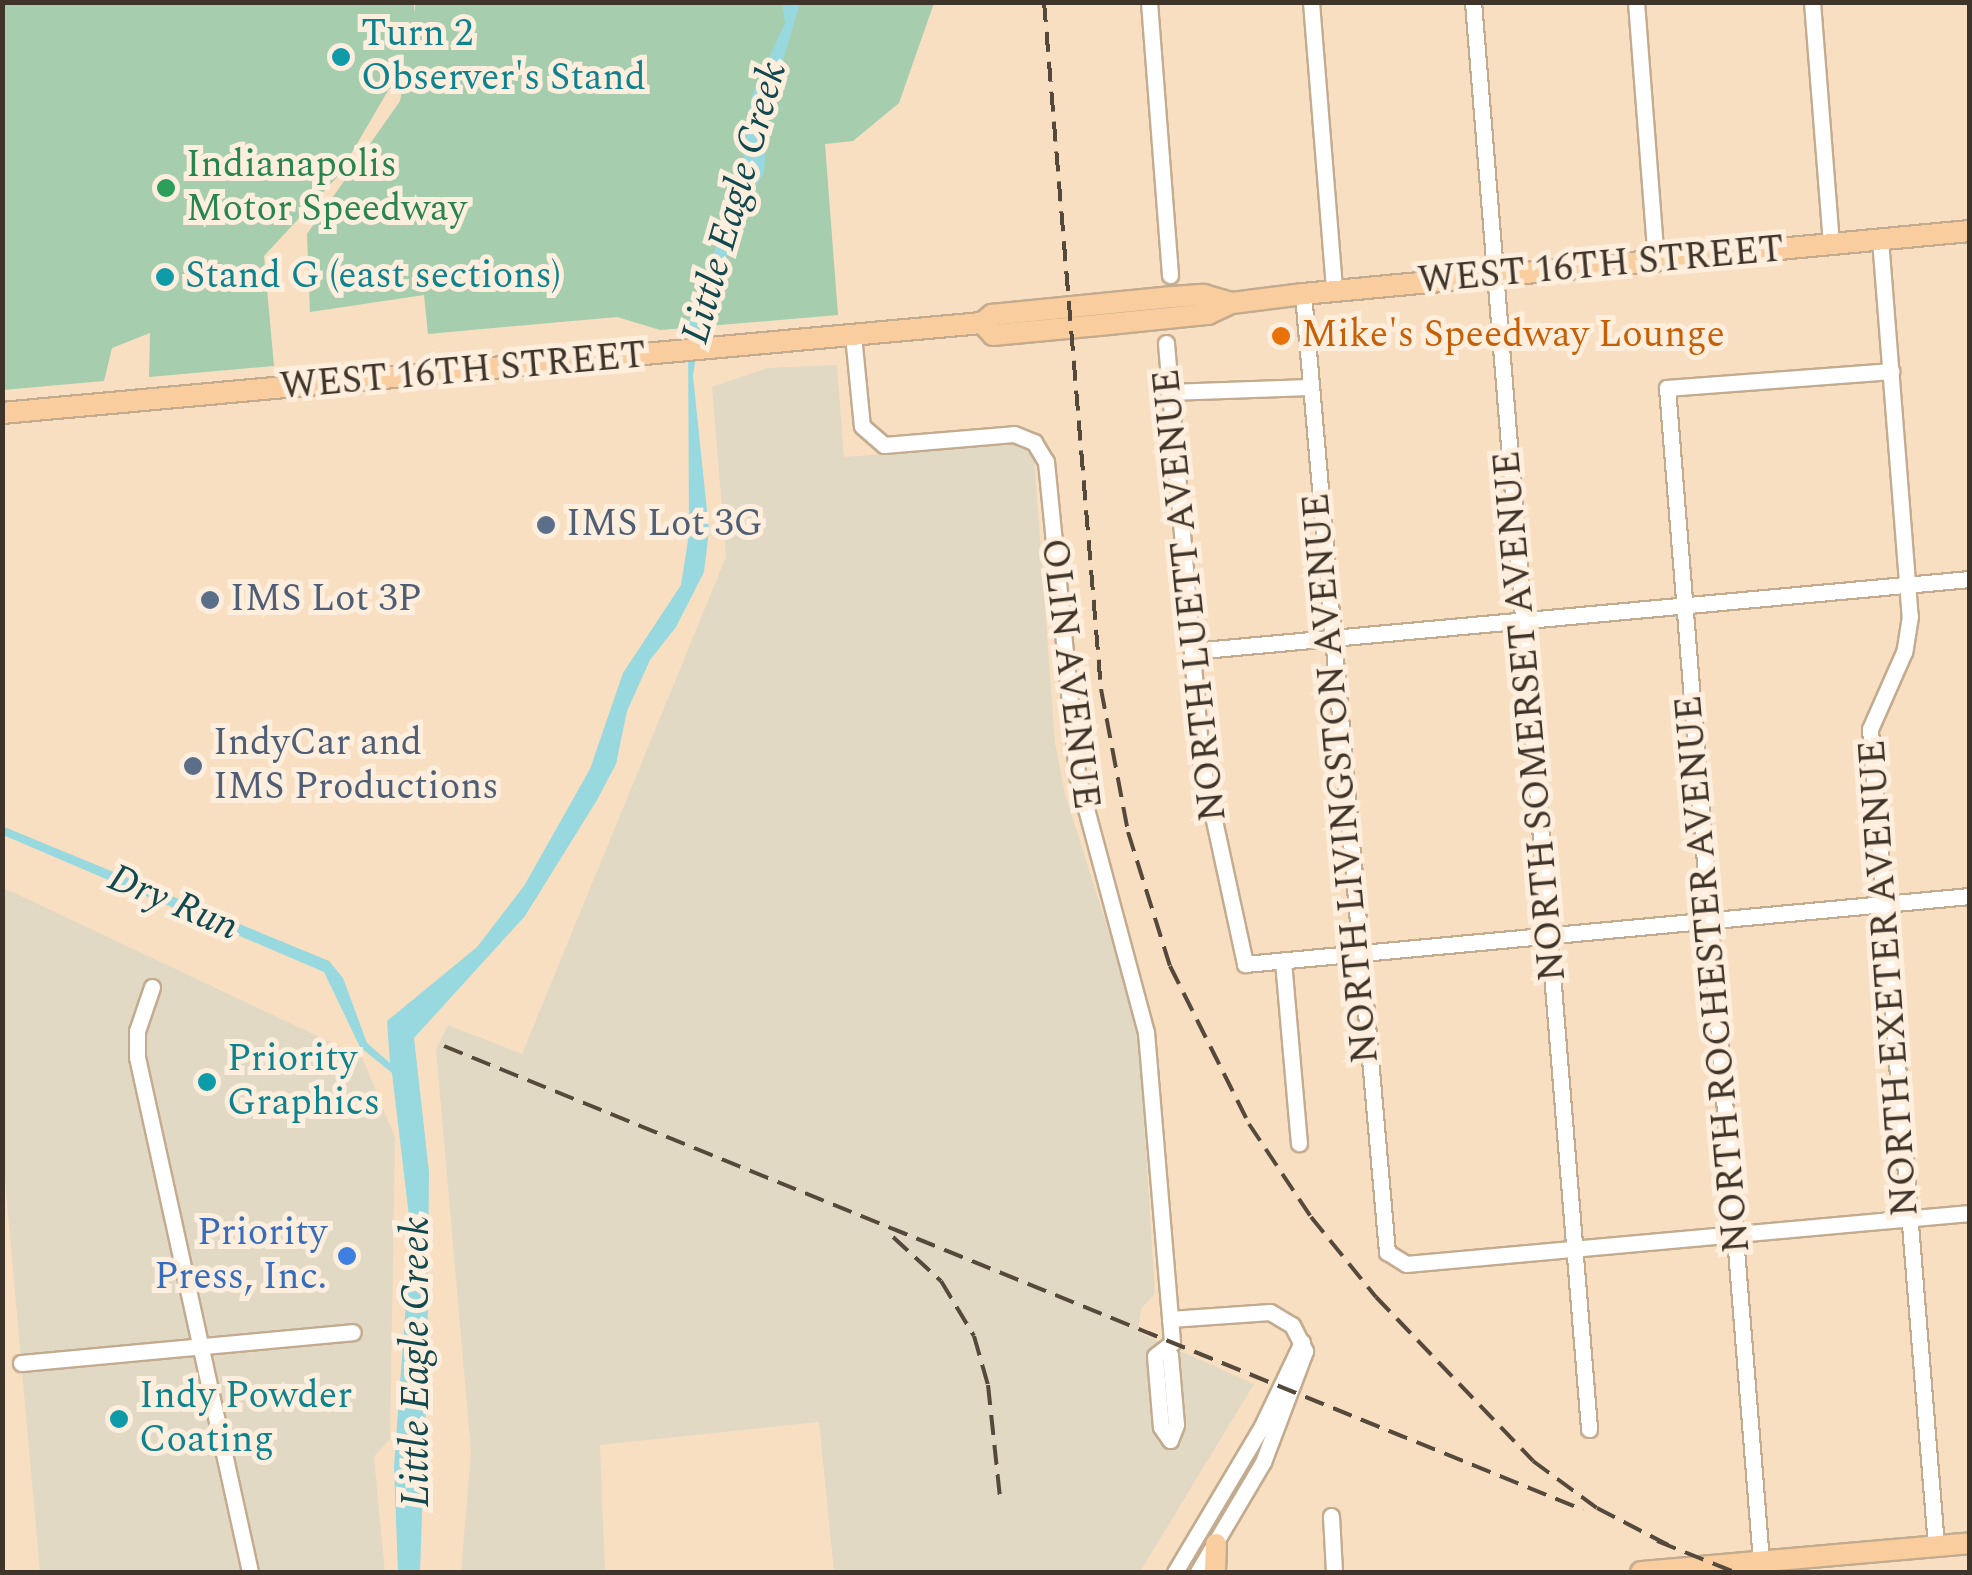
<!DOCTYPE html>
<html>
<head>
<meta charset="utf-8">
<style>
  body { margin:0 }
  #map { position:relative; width:1972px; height:1575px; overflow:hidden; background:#f9dfc2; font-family:Spectral,serif }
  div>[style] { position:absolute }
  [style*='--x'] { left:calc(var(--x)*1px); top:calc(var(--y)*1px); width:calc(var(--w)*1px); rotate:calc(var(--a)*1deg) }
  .industrial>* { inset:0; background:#e2d9c4 }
  .green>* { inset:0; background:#a5cdae }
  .water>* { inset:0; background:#98d8df }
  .roads { filter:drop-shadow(2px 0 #c3ab8f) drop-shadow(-2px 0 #c3ab8f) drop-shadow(0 2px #c3ab8f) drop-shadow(0 -2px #c3ab8f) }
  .minor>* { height:15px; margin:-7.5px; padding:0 7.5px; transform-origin:7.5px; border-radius:7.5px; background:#fff }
  .major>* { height:20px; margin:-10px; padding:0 10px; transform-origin:10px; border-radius:10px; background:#facd9e }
  .rail>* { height:4px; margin-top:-2px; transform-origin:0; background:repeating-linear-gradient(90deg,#55493c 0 20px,transparent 0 30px) }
  .dots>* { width:28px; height:28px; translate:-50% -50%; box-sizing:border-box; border:5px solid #feeedd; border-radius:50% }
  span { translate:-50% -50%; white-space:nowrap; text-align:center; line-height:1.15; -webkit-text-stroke:10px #feeedd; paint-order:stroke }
  .culture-label { font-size:38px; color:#0d838f }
  .left { translate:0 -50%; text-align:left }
  .leisure-label { font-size:38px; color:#27864d }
  .street-label { font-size:38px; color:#3e3429 }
  .food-label { font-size:38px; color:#c56008 }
  .service-label { font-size:38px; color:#4e5e75 }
  .shop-label { font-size:38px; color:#366cbe }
  .right { translate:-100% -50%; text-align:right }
  .water-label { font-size:40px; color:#10494f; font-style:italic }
  .frame { position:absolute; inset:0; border:5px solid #3e3429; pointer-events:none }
</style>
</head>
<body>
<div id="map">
  <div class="industrial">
    <i style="clip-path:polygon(837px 365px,844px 457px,1022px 444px,1034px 456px,1055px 743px,1065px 794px,1138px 1023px,1155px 1293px,1141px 1309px,1138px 1332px,1254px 1384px,1140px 1572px,834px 1572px,819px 1422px,600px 1445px,605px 1572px,461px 1572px,471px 1452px,436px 1049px,448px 1025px,522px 1054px,726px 557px,712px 387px,767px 368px)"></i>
    <i style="clip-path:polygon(2px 887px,362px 1057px,395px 1137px,390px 1439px,374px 1457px,385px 1572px,40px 1572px,3px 1158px)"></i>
  </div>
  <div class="green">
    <i style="clip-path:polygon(414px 2px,414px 13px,416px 2px,934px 3px,899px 103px,853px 141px,825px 144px,838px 315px,660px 330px,617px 317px,428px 334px,424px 295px,310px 312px,307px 234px,400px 101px,405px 74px,401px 88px,389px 89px,338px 176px,264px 256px,274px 366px,149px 377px,150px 333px,112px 348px,104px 381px,3px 390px,3px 3px)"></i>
  </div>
  <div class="water">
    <i style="clip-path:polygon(782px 3px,800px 3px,769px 108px,764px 173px,749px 196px,701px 324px,693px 376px,709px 530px,704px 572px,676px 627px,650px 660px,627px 711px,616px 764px,597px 800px,525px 916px,414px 1038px,429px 1172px,427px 1377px,420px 1572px,398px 1572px,394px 1467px,411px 1233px,392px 1073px,360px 1047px,324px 972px,3px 835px,2px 826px,329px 961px,343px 978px,367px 1043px,390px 1063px,387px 1021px,477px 947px,524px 886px,590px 769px,623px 673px,681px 585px,689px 534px,688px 323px,740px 182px,752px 95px,785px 23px)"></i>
  </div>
  <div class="roads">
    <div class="minor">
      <i style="--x:1149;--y:2;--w:274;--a:85.6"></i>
      <i style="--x:1311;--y:2;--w:290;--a:85.4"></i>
      <i style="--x:1473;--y:2;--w:1432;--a:85.35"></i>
      <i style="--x:1636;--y:2;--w:259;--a:85.6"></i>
      <i style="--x:1812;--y:2;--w:243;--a:85.5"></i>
      <i style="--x:1880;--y:239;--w:378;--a:85.5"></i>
      <i style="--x:1910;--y:616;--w:36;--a:99"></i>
      <i style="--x:1904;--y:652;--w:84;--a:113.8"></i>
      <i style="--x:1870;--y:729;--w:820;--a:85.38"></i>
      <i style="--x:1303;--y:294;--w:962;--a:84.99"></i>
      <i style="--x:1387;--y:1252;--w:22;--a:32"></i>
      <i style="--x:1406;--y:1264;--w:566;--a:-5.17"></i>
      <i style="--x:853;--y:335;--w:91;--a:84.4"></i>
      <i style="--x:862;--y:426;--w:29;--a:41"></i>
      <i style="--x:884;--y:445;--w:130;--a:-4.8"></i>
      <i style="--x:1014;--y:434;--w:22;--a:22"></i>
      <i style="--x:1034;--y:442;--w:23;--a:59"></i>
      <i style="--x:1046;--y:462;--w:315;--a:84.3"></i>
      <i style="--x:1077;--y:775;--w:266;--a:75"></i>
      <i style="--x:1146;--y:1032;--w:312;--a:85.2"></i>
      <i style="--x:1172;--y:1343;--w:21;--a:143"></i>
      <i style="--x:1155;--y:1356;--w:71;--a:85.2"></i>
      <i style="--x:1161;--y:1427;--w:16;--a:55"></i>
      <i style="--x:1166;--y:343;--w:418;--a:85.2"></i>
      <i style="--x:1201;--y:760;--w:209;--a:77.8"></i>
      <i style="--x:1245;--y:964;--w:728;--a:-5.36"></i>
      <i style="--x:1169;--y:392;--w:140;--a:-2"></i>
      <i style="--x:1192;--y:651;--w:781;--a:-5.29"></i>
      <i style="--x:1283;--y:961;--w:183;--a:85"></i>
      <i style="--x:152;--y:987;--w:46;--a:108.8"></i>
      <i style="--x:137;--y:1031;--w:26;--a:90"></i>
      <i style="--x:137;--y:1057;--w:527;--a:77.62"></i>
      <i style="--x:1170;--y:1319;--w:100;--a:-4"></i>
      <i style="--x:1270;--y:1312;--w:26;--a:31"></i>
      <i style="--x:1292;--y:1325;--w:29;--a:63"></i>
      <i style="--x:1305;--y:1351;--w:119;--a:110.7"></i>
      <i style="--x:1263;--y:1462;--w:128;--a:120.6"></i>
      <i style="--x:1163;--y:1351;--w:8;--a:30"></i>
      <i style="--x:1170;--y:1355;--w:70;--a:85.1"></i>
      <i style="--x:1176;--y:1425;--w:16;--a:112"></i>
      <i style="--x:21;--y:1363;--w:333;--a:-5.3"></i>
      <i style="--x:1331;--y:1516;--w:56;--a:86.9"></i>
      <i style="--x:1761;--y:1561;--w:1177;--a:-94.58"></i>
      <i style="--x:1667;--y:388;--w:225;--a:-4.3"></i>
      <i style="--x:1175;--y:1572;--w:170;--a:-59.2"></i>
      <i style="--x:1262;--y:1426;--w:93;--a:-64.5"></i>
    </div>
    <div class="major">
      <i style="--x:982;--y:323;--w:16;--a:47"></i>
      <i style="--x:993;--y:335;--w:117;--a:-5.4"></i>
      <i style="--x:1109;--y:324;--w:100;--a:-5.8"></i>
      <i style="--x:1208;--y:314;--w:26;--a:-25"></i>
      <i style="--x:1232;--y:303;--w:72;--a:-7.2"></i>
      <i style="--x:1303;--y:294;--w:670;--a:-5.4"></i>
      <i style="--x:2;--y:413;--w:984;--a:-5.25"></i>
      <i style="--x:982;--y:323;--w:13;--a:-39"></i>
      <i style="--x:992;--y:315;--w:181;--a:-5.7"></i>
      <i style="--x:1172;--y:297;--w:32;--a:-4"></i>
      <i style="--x:1204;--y:295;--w:29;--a:16"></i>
      <i style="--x:1215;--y:1572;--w:28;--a:-88"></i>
      <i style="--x:1641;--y:1572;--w:330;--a:-5"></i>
    </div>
  </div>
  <div class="rail">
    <i style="--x:1044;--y:2;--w:689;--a:85.26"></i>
    <i style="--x:1101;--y:689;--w:146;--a:79.3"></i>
    <i style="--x:1128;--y:832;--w:140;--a:72.6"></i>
    <i style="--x:1170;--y:966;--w:177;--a:63.4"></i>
    <i style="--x:1249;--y:1124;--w:112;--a:56.3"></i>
    <i style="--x:1311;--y:1217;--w:103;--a:50.9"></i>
    <i style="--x:1376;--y:1297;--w:227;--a:46.2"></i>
    <i style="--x:1533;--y:1461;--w:79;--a:36.3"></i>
    <i style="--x:1597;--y:1508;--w:82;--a:27.5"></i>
    <i style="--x:444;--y:1046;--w:1230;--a:22.16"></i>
    <i style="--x:893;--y:1237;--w:65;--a:42.5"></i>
    <i style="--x:941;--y:1281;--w:64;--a:59"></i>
    <i style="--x:974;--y:1336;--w:51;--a:74.1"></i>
    <i style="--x:988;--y:1385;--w:114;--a:83.9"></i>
    <i style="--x:1657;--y:1541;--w:83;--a:21.9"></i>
  </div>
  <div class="dots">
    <i style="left:341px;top:57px;background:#0f9aa8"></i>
    <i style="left:166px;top:188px;background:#2e9e5b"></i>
    <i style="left:165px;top:277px;background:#0f9aa8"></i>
    <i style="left:1281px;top:336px;background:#e8710a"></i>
    <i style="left:546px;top:525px;background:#5c6f8a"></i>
    <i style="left:210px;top:600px;background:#5c6f8a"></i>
    <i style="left:193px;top:766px;background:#5c6f8a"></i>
    <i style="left:207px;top:1082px;background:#0f9aa8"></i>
    <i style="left:347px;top:1256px;background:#3f7fe0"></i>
    <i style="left:119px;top:1419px;background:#0f9aa8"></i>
  </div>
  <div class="culture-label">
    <span class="left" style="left:361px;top:57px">Turn 2<br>Observer's Stand</span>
    <span class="left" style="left:185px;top:277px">Stand G (east sections)</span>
    <span class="left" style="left:227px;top:1082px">Priority<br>Graphics</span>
    <span class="left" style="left:139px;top:1419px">Indy Powder<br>Coating</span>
  </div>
  <div class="leisure-label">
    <span class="left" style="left:186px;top:188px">Indianapolis<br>Motor Speedway</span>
  </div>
  <div class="street-label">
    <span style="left:1601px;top:266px;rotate:-5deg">WEST 16TH STREET</span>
    <span style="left:463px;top:372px;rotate:-5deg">WEST 16TH STREET</span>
    <span style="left:1191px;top:595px;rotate:-96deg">NORTH LUETT AVENUE</span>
    <span style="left:1069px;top:674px;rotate:83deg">OLIN AVENUE</span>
    <span style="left:1531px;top:716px;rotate:-95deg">NORTH SOMERSET AVENUE</span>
    <span style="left:1342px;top:778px;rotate:-95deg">NORTH LIVINGSTON AVENUE</span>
    <span style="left:1714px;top:974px;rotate:-95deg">NORTH ROCHESTER AVENUE</span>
    <span style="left:1890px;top:978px;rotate:-94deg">NORTH EXETER AVENUE</span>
  </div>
  <div class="food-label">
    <span class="left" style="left:1301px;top:336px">Mike's Speedway Lounge</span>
  </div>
  <div class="service-label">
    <span class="left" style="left:566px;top:525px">IMS Lot 3G</span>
    <span class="left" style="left:230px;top:600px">IMS Lot 3P</span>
    <span class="left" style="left:213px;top:766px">IndyCar and<br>IMS Productions</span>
  </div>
  <div class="shop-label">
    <span class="right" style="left:327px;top:1256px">Priority<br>Press, Inc.</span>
  </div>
  <div class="water-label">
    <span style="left:735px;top:203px;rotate:-74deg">Little Eagle Creek</span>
    <span style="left:173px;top:903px;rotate:23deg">Dry Run</span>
    <span style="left:417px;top:1362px;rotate:-90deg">Little Eagle Creek</span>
  </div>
  <div class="frame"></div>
</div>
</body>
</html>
